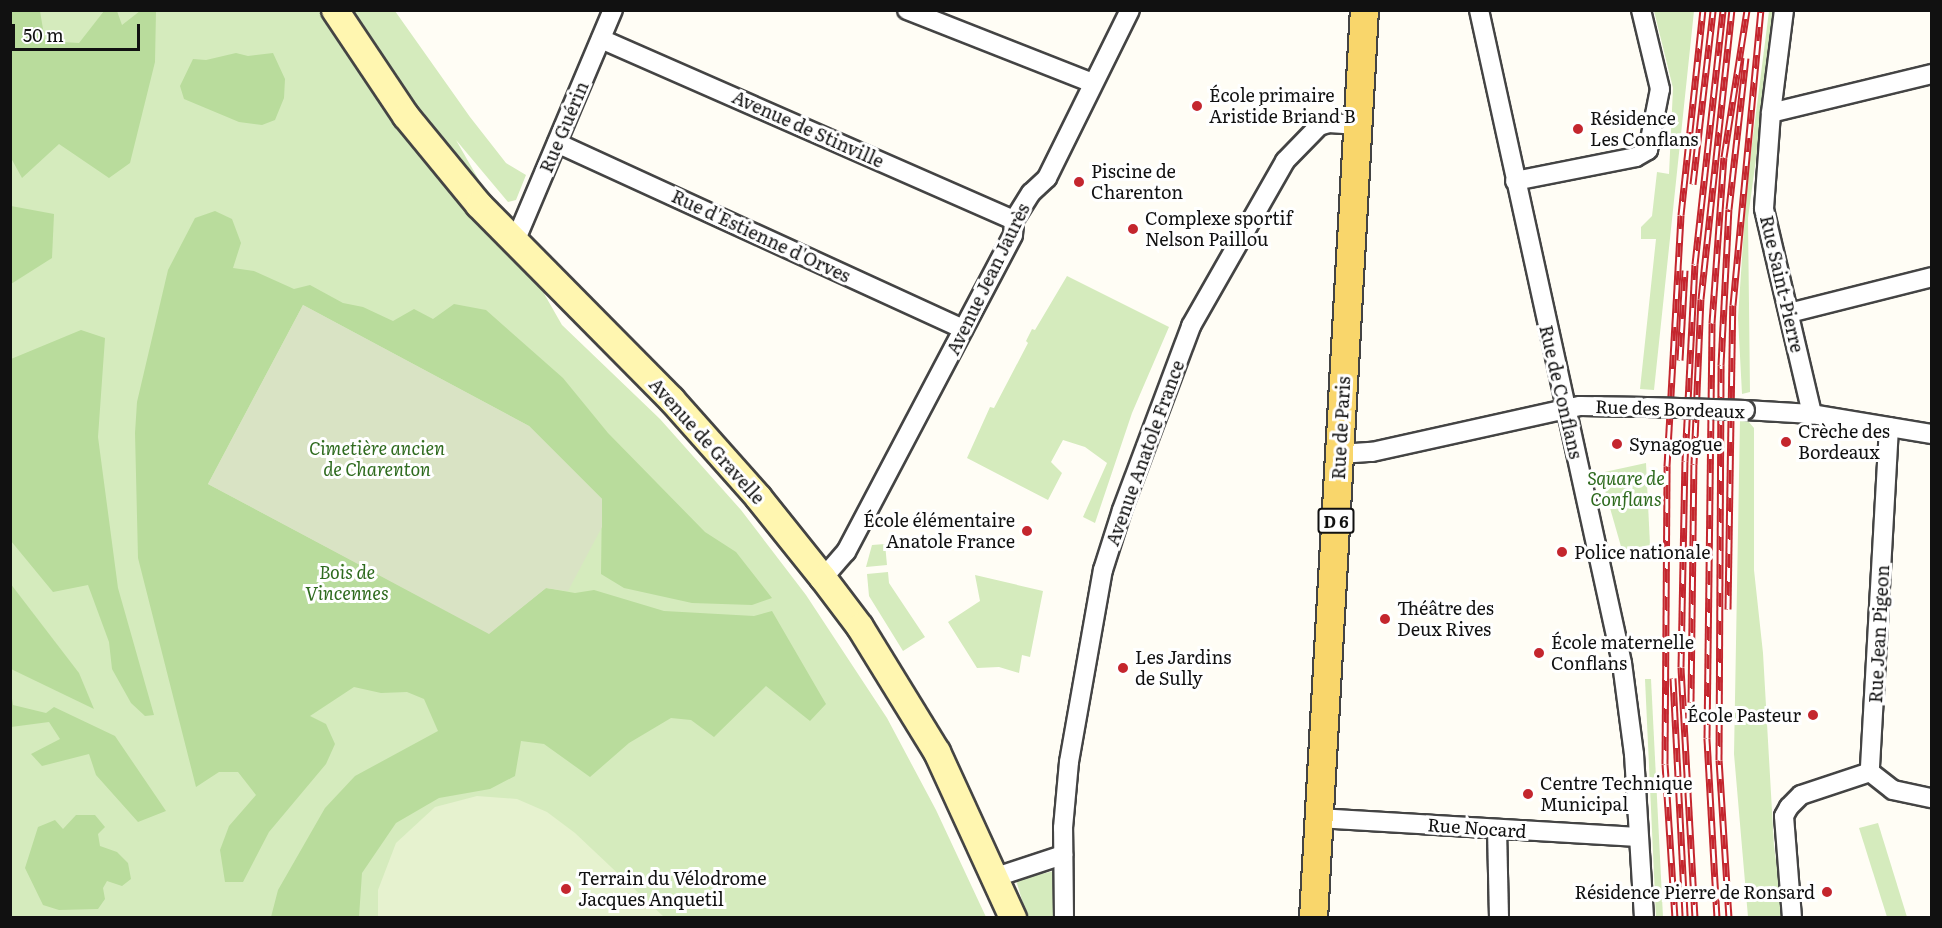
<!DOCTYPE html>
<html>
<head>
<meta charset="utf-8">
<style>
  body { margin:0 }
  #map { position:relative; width:1942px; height:928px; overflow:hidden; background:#fffdf5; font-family:Literata,serif }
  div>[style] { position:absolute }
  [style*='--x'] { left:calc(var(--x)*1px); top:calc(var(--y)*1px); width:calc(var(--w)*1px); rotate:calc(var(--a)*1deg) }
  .green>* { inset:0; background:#d5ebbd }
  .forest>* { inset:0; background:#b9dc9c }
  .cemetery>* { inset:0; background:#d9e3c4 }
  .pitch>* { inset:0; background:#e6f2cf }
  .roads { filter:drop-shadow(2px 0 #444) drop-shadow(-2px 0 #444) drop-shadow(0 2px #444) drop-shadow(0 -2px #444) }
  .street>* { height:18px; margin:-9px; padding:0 9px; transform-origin:9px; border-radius:9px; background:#fff }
  .secondary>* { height:26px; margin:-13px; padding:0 13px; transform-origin:13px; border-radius:13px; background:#fff6b0 }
  .primary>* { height:27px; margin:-13.5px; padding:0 13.5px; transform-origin:13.5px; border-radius:13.5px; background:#f9d66b }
  .rail>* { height:7px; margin-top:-3.5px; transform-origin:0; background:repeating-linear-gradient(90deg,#fff 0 14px,#c4262e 0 28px); box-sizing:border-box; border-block:2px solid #c4262e }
  .bridges { filter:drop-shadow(2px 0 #444) drop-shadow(-2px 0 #444) drop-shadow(0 2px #444) drop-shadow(0 -2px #444) }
  .street-bridge>* { height:18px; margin:-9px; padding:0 9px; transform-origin:9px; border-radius:9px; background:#fff }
  .dots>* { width:16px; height:16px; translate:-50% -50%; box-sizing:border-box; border:3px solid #fff; border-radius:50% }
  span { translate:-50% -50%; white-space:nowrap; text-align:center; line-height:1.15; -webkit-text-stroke:6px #fff; paint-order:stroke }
  .shield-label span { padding:2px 4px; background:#fff; border:2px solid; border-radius:4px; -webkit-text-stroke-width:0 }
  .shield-label { font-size:16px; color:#111; font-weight:700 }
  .poi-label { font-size:18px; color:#111 }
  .left { translate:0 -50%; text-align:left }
  .right { translate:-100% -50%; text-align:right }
  .street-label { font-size:18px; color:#111 }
  .park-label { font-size:18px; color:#2f6b1f; font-style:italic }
  .frame { position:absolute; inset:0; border:12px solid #111; pointer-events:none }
  .scale { position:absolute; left:12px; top:24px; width:128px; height:27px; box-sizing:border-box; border:3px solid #111; border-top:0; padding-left:8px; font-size:18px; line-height:21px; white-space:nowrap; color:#111; -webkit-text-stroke:4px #fff; paint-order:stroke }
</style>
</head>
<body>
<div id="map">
  <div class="green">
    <i style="clip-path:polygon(10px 11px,395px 11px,470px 117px,506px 163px,526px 175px,516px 200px,508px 202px,456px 140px,562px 325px,660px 419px,741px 510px,806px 595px,887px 718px,936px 810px,986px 917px,11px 917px)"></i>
    <i style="clip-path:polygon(1654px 11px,1694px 11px,1654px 390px,1640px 389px,1656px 239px,1641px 239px,1641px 227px,1652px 216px,1657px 172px,1669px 174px,1673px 88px)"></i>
    <i style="clip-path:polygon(1769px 11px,1776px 11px,1748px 218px,1750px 392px,1742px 394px,1738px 318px,1747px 183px)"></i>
    <i style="clip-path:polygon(1067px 276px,1169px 327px,1132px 413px,1095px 523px,1083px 517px,1107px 463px,1085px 447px,1063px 440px,1051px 462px,1062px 473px,1048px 500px,967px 458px,990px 407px,994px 408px,1028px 343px,1026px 341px,1032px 329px,1035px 330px)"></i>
    <i style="clip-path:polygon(1740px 420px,1748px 421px,1754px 428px,1754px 570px,1763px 653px,1774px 846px,1784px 917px,1748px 917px,1734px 754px)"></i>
    <i style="clip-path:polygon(1646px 463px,1650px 545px,1622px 550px,1600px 473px)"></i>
    <i style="clip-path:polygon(885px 544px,887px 565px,866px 567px,872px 545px)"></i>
    <i style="clip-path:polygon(888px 572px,889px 583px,925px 637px,903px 651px,869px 596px,867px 574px)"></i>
    <i style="clip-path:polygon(975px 575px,1043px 591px,1030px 657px,1022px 655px,1019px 673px,999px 667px,977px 668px,948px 622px,980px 601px)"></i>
    <i style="clip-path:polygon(1645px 679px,1651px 679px,1663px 917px,1656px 917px)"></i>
    <i style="clip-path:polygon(1878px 823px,1895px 878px,1907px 917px,1887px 917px,1859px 828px)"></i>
    <i style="clip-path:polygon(1054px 871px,1058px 917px,1027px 917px,1016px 880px)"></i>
  </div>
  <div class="forest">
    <i style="clip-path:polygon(10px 11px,40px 11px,45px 41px,79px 43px,104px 11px,117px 11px,122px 25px,140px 11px,156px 11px,155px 62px,130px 163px,109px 178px,59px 144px,22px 178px,11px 158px)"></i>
    <i style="clip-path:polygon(236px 53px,248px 56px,273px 53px,285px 79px,284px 98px,275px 120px,262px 125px,239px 122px,184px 99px,180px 86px,193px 59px,206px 60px)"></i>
    <i style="clip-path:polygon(11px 206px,54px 214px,52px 258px,11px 284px)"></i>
    <i style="clip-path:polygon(215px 211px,232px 219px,241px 243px,233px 268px,254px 271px,294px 289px,310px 285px,343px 303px,363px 307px,393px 321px,414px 309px,433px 319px,454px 304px,486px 310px,563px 378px,608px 433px,705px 532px,736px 552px,772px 598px,752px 605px,692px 603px,624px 588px,601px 574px,602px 499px,529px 426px,303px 305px,208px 484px,489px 633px,546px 588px,575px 593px,594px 590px,664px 611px,754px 616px,772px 611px,826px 704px,810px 721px,766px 686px,714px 737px,691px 720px,671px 718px,629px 743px,590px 777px,544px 744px,521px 741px,515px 776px,490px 789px,439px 798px,396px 823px,362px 873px,359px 917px,271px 917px,278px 890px,325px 808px,355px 776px,438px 731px,424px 699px,407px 692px,381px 693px,354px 687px,310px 716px,326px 724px,335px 744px,326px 764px,269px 832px,243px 882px,225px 882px,220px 850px,229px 826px,256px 795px,238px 772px,219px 772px,196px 787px,138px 558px,135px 433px,137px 402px,168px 270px,195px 218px)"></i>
    <i style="clip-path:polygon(81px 330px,105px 338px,98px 437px,118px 588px,154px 715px,145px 716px,131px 703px,112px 669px,109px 642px,88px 585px,53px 592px,11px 541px,11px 359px)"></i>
    <i style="clip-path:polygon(10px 583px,79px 673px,94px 709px,11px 669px)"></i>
    <i style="clip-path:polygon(11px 692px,13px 705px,46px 713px,54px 707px,115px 736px,166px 811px,138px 822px,96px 775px,89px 754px,42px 766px,31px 754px,60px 739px,49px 722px,11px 727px)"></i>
    <i style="clip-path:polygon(76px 815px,95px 815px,105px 827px,98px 834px,100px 846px,117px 852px,128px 863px,131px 879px,122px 886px,107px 881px,103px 888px,105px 899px,98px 909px,59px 910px,43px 905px,25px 868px,38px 827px,55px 820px,63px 829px)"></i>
  </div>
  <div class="cemetery">
    <i style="clip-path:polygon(303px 305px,529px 426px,602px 499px,602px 527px,568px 591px,546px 588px,489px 634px,208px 484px)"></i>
  </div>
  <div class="pitch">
    <i style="clip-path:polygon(477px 796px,517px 799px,547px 812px,575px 833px,664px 917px,378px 917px,378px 890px,396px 843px,435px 807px)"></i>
  </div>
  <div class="roads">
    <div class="street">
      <i style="--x:907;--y:10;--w:199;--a:21.5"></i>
      <i style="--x:1479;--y:10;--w:668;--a:77.65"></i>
      <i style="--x:1622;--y:663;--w:92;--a:82.5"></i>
      <i style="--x:1634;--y:754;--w:164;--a:86.5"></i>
      <i style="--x:1784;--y:10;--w:104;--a:97.2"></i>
      <i style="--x:1771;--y:113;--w:96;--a:94.2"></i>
      <i style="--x:1764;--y:209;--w:211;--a:76.8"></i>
      <i style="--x:601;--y:39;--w:451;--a:23.7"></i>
      <i style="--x:1771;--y:113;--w:166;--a:-13.6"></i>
      <i style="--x:557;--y:143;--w:447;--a:24.6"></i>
      <i style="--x:1515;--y:181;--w:123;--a:-11.2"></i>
      <i style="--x:1636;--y:157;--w:14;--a:-30"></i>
      <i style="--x:1648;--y:150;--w:62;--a:-78.9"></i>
      <i style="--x:1660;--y:89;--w:81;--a:-103.5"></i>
      <i style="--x:514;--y:244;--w:254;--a:-67.1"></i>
      <i style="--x:1789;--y:313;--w:147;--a:-14.1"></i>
      <i style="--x:1745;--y:410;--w:67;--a:3.4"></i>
      <i style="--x:1812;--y:414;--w:122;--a:9.5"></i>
      <i style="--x:1889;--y:427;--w:346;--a:93.2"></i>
      <i style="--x:1870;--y:772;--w:29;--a:38"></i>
      <i style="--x:1893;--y:790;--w:40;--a:12"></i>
      <i style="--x:1340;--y:454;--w:32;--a:-4"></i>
      <i style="--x:1372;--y:452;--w:213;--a:-12.5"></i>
      <i style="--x:1580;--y:406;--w:67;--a:0.9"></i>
      <i style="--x:823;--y:578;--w:35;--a:-49"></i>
      <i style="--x:846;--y:552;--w:358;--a:-62.2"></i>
      <i style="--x:1013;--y:235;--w:15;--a:-86"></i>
      <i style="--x:1014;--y:220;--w:32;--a:-58"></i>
      <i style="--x:1031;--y:193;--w:22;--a:-43"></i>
      <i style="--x:1047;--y:178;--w:187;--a:-63.7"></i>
      <i style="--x:1318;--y:818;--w:320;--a:3.4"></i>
      <i style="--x:1497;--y:829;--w:89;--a:88.7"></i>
      <i style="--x:996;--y:877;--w:71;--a:-18.2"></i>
      <i style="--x:1064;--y:918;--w:90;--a:-90.6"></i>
      <i style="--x:1063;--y:828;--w:66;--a:-84.8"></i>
      <i style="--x:1069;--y:762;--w:195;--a:-80"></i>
      <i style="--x:1103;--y:570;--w:63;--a:-72.4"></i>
      <i style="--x:1122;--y:510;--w:197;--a:-69.4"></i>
      <i style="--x:1191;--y:326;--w:190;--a:-60.3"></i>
      <i style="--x:1285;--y:161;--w:49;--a:-45.8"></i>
      <i style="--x:1319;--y:126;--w:10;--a:-17"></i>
      <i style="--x:1329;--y:123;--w:29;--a:4"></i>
      <i style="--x:1792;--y:918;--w:102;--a:-94.5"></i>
      <i style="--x:1784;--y:816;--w:10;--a:-61"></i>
      <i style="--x:1789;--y:807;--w:17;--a:-45"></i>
      <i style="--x:1801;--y:795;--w:73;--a:-18.4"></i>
    </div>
    <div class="secondary">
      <i style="--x:335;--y:10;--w:128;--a:56.2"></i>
      <i style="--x:406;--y:116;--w:115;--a:50.6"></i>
      <i style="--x:479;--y:205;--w:274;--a:45.3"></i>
      <i style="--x:672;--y:400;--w:130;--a:48.4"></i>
      <i style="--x:758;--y:497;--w:104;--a:51.3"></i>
      <i style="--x:823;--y:578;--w:61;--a:52.9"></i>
      <i style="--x:860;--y:627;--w:147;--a:58.4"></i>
      <i style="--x:937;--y:752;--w:183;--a:65.4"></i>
    </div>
    <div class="primary">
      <i style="--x:1313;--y:918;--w:909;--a:-86.79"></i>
    </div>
  </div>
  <div class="rail">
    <i style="--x:1693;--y:184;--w:175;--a:-83.4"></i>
    <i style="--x:1680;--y:360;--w:90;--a:-86.8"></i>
    <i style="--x:1728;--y:609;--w:304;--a:-89.1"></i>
    <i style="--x:1733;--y:305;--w:296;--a:-84.6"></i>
    <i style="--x:1673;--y:678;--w:240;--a:87.1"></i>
    <i style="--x:1691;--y:702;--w:238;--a:-89.3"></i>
    <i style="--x:1694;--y:464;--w:165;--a:-87.6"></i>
    <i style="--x:1701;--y:299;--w:291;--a:-83.9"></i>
    <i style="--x:1675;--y:918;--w:154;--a:-93.7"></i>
    <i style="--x:1665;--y:764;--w:298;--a:-89.6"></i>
    <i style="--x:1667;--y:466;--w:251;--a:-86.8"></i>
    <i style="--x:1681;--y:215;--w:206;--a:-83.9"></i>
    <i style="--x:1695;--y:918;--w:251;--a:-93.2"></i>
    <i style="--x:1681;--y:667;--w:206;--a:-88.9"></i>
    <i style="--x:1685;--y:461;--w:197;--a:-87.1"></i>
    <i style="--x:1695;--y:264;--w:256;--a:-83.7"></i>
    <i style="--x:1717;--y:918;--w:180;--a:-93.2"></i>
    <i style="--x:1707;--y:738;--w:415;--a:-89.3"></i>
    <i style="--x:1712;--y:323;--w:166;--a:-85.9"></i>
    <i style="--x:1724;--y:157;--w:149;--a:-81.1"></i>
    <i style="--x:1729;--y:918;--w:158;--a:-93.6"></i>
    <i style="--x:1719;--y:760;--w:395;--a:-89.7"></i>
    <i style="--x:1721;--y:365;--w:156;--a:-87.1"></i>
    <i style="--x:1729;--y:209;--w:152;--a:-83.6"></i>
  </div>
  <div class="bridges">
    <div class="street-bridge">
      <i style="--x:1647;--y:407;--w:98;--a:1.8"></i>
    </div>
  </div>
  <div class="dots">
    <i style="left:1197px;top:106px;background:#c4262e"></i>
    <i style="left:1578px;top:129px;background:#c4262e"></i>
    <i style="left:1079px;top:182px;background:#c4262e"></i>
    <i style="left:1133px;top:229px;background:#c4262e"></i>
    <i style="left:1786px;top:442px;background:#c4262e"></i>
    <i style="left:1617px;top:444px;background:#c4262e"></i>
    <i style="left:1027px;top:531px;background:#c4262e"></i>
    <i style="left:1562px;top:552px;background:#c4262e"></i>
    <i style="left:1385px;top:619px;background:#c4262e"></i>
    <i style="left:1539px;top:653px;background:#c4262e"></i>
    <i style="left:1123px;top:668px;background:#c4262e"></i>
    <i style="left:1813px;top:715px;background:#c4262e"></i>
    <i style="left:1528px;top:794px;background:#c4262e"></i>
    <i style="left:566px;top:889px;background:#c4262e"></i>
    <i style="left:1827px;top:892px;background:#c4262e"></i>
  </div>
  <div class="shield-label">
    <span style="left:1336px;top:521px">D 6</span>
  </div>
  <div class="poi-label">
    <span class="left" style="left:1209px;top:106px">École primaire<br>Aristide Briand B</span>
    <span class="left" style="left:1590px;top:129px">Résidence<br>Les Conflans</span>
    <span class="left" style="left:1091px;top:182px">Piscine de<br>Charenton</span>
    <span class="left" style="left:1145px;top:229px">Complexe sportif<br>Nelson Paillou</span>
    <span class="left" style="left:1798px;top:442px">Crèche des<br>Bordeaux</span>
    <span class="left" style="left:1629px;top:444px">Synagogue</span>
    <span class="right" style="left:1015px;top:531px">École élémentaire<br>Anatole France</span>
    <span class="left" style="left:1574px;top:552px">Police nationale</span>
    <span class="left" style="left:1397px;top:619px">Théâtre des<br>Deux Rives</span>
    <span class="left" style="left:1551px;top:653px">École maternelle<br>Conflans</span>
    <span class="left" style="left:1135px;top:668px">Les Jardins<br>de Sully</span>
    <span class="right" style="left:1801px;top:715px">École Pasteur</span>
    <span class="left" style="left:1540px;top:794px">Centre Technique<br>Municipal</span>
    <span class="left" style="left:578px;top:889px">Terrain du Vélodrome<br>Jacques Anquetil</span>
    <span class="right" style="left:1815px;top:892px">Résidence Pierre de Ronsard</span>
  </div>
  <div class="street-label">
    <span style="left:564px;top:127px;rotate:-67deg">Rue Guérin</span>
    <span style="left:808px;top:129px;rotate:24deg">Avenue de Stinville</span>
    <span style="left:761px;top:236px;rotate:25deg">Rue d'Estienne d'Orves</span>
    <span style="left:988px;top:279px;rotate:-64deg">Avenue Jean Jaurès</span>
    <span style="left:1782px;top:284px;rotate:77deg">Rue Saint-Pierre</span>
    <span style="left:1561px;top:392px;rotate:77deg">Rue de Conflans</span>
    <span style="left:1670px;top:409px;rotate:2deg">Rue des Bordeaux</span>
    <span style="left:1341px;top:428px;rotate:-87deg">Rue de Paris</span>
    <span style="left:707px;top:441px;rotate:48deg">Avenue de Gravelle</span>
    <span style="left:1145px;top:453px;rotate:-70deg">Avenue Anatole France</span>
    <span style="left:1879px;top:634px;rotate:-87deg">Rue Jean Pigeon</span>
    <span style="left:1477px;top:828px;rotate:4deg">Rue Nocard</span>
  </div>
  <div class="park-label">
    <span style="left:377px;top:459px">Cimetière ancien<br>de Charenton</span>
    <span style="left:1626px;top:489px">Square de<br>Conflans</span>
    <span style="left:347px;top:583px">Bois de<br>Vincennes</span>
  </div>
  <div class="frame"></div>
  <div class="scale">50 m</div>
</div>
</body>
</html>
